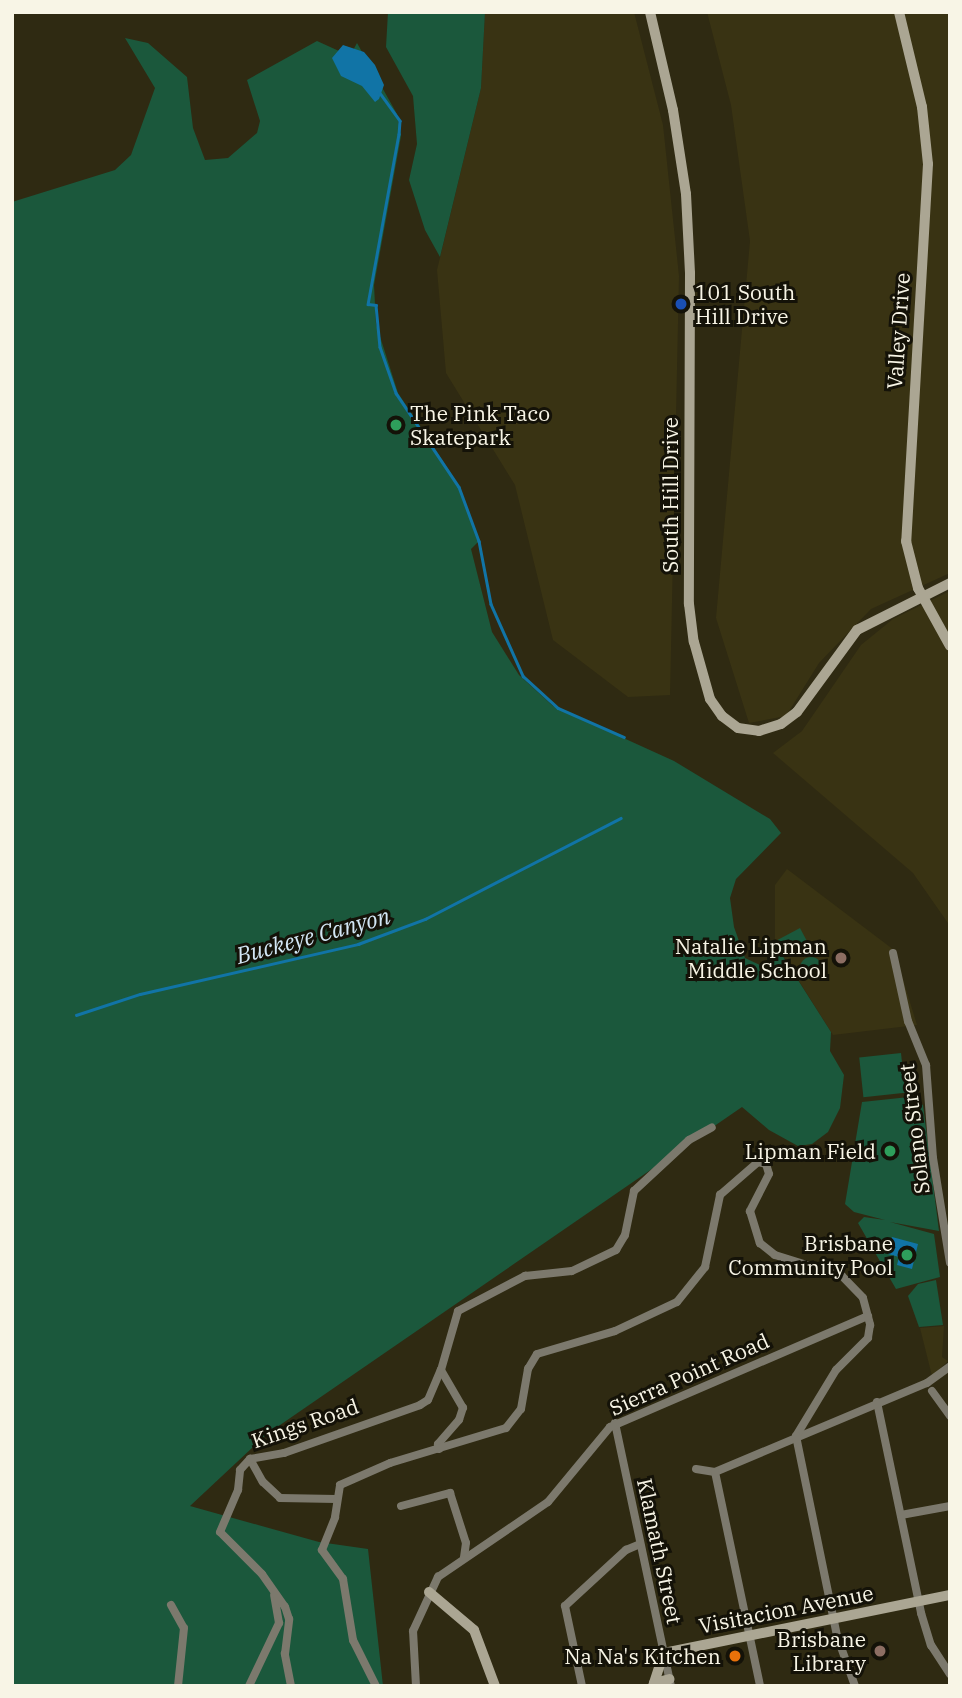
<!DOCTYPE html>
<html>
<head>
<meta charset="utf-8">
<style>
  body { margin:0 }
  #map { position:relative; width:962px; height:1698px; overflow:hidden; background:#2f2a12; font-family:"IBM Plex Serif",serif }
  div>[style] { position:absolute }
  [style*='--x'] { left:calc(var(--x)*1px); top:calc(var(--y)*1px); width:calc(var(--w)*1px); rotate:calc(var(--a)*1deg) }
  .built>* { inset:0; background:#393313 }
  .green>* { inset:0; background:#1b583c; transform-origin:0 0 }
  .round { border-radius:50% }
  .water>* { inset:0; background:#1174a6 }
  .stream>* { height:2.5px; margin:-1.25px; padding:0 1.25px; transform-origin:1.25px; border-radius:1.25px; background:#1174a6 }
  .street>* { height:8px; margin:-4px; padding:0 4px; transform-origin:4px; border-radius:4px; background:#7c796d }
  .secondary>* { height:10px; margin:-5px; padding:0 5px; transform-origin:5px; border-radius:5px; background:#aba693 }
  .dots>* { width:19px; height:19px; translate:-50% -50%; box-sizing:border-box; border:4px solid #141208; border-radius:50% }
  span { translate:-50% -50%; white-space:nowrap; text-align:center; line-height:1.15; -webkit-text-stroke:6px #141208; paint-order:stroke }
  .poi-label { font-size:21px; color:#f8f5e6 }
  .left { translate:0 -50%; text-align:left }
  .right { translate:-100% -50%; text-align:right }
  .street-label { font-size:21px; color:#f8f5e6 }
  .water-label { font-size:23px; color:#d3e7f5; font-style:italic }
  .frame { position:absolute; inset:0; border:14px solid #f8f5e6; pointer-events:none }
</style>
</head>
<body>
<div id="map">
  <div class="built">
    <i style="clip-path:polygon(485px 12px,634px 12px,663px 125px,679px 276px,670px 695px,628px 697px,553px 640px,515px 485px,446px 373px,437px 270px,481px 88px)"></i>
    <i style="clip-path:polygon(707px 12px,950px 12px,950px 573px,871px 609px,819px 663px,786px 716px,749px 723px,716px 618px,750px 241px,731px 105px)"></i>
    <i style="clip-path:polygon(950px 591px,950px 926px,913px 873px,773px 753px,802px 731px,861px 645px,893px 619px)"></i>
    <i style="clip-path:polygon(787px 869px,894px 950px,917px 1025px,833px 1035px,775px 943px,775px 885px)"></i>
    <i style="clip-path:polygon(944px 1326px,942px 1357px,948px 1361px,932px 1376px,920px 1328px)"></i>
  </div>
  <div class="green">
    <i style="clip-path:polygon(388px 12px,485px 12px,481px 88px,440px 257px,425px 230px,409px 180px,417px 144px,413px 96px,386px 47px)"></i>
    <i style="clip-path:polygon(125px 38px,148px 43px,187px 77px,193px 128px,205px 160px,228px 158px,257px 133px,260px 121px,247px 80px,317px 41px,350px 56px,357px 43px,397px 114px,401px 136px,374px 285px,376px 324px,398px 393px,458px 484px,479px 541px,471px 549px,492px 632px,519px 675px,553px 706px,674px 761px,770px 819px,781px 833px,736px 879px,730px 898px,734px 927px,745px 958px,762px 966px,777px 947px,831px 1032px,830px 1051px,844px 1075px,840px 1108px,828px 1132px,812px 1144px,798px 1146px,769px 1130px,742px 1107px,267px 1434px,190px 1506px,319px 1542px,368px 1549px,383px 1686px,12px 1686px,12px 202px,115px 170px,131px 155px,155px 88px)"></i>
    <i style="left:800px;top:928px;width:17px;height:25px;rotate:62deg"></i>
    <i class="round" style="left:800px;top:957px;width:22px;height:22px"></i>
    <i style="left:901px;top:1053px;width:40px;height:42px;rotate:84deg"></i>
    <i style="clip-path:polygon(909px 1097px,923px 1105px,939px 1231px,890px 1222px,934px 1234px,940px 1277px,896px 1289px,858px 1223px,864px 1217px,885px 1220px,854px 1212px,845px 1204px,862px 1102px)"></i>
    <i style="clip-path:polygon(936px 1280px,943px 1325px,919px 1327px,908px 1296px,918px 1284px)"></i>
  </div>
  <div class="water">
    <i style="clip-path:polygon(343px 45px,364px 52px,375px 65px,384px 85px,379px 99px,375px 102px,362px 86px,341px 76px,332px 58px)"></i>
    <i style="clip-path:polygon(892px 1237px,918px 1244px,912px 1269px,897px 1265px,899px 1257px,888px 1254px)"></i>
  </div>
  <div class="stream">
    <i style="--x:380;--y:93;--w:34;--a:54"></i>
    <i style="--x:400;--y:121;--w:13;--a:94"></i>
    <i style="--x:399;--y:134;--w:173;--a:100.3"></i>
    <i style="--x:368;--y:304;--w:8;--a:7"></i>
    <i style="--x:376;--y:305;--w:42;--a:84.6"></i>
    <i style="--x:380;--y:347;--w:49;--a:70.8"></i>
    <i style="--x:396;--y:393;--w:113;--a:56.2"></i>
    <i style="--x:459;--y:487;--w:58;--a:69.7"></i>
    <i style="--x:479;--y:541;--w:64;--a:79.2"></i>
    <i style="--x:491;--y:604;--w:79;--a:66"></i>
    <i style="--x:523;--y:676;--w:47;--a:42.4"></i>
    <i style="--x:558;--y:708;--w:72;--a:23.7"></i>
    <i style="--x:76;--y:1015;--w:67;--a:-18.2"></i>
    <i style="--x:140;--y:994;--w:224;--a:-12.9"></i>
    <i style="--x:358;--y:944;--w:72;--a:-20.5"></i>
    <i style="--x:425;--y:919;--w:220;--a:-27.3"></i>
  </div>
  <div class="street">
    <i style="--x:893;--y:953;--w:70;--a:77.6"></i>
    <i style="--x:908;--y:1021;--w:48;--a:67.8"></i>
    <i style="--x:926;--y:1065;--w:93;--a:85.7"></i>
    <i style="--x:933;--y:1158;--w:106;--a:80.8"></i>
    <i style="--x:932;--y:1391;--w:31;--a:54"></i>
    <i style="--x:877;--y:1402;--w:216;--a:78.2"></i>
    <i style="--x:921;--y:1613;--w:34;--a:73"></i>
    <i style="--x:931;--y:1645;--w:35;--a:57"></i>
    <i style="--x:615;--y:1423;--w:269;--a:78"></i>
    <i style="--x:439;--y:1449;--w:5;--a:-101"></i>
    <i style="--x:438;--y:1444;--w:32;--a:-49"></i>
    <i style="--x:459;--y:1420;--w:13;--a:-72"></i>
    <i style="--x:463;--y:1408;--w:44;--a:-120.1"></i>
    <i style="--x:441;--y:1370;--w:61;--a:-73.9"></i>
    <i style="--x:458;--y:1311;--w:76;--a:-27.6"></i>
    <i style="--x:525;--y:1276;--w:47;--a:-6.1"></i>
    <i style="--x:572;--y:1271;--w:49;--a:-25.5"></i>
    <i style="--x:616;--y:1250;--w:17;--a:-59"></i>
    <i style="--x:625;--y:1235;--w:45;--a:-78.4"></i>
    <i style="--x:634;--y:1191;--w:75;--a:-42.8"></i>
    <i style="--x:689;--y:1140;--w:26;--a:-29"></i>
    <i style="--x:250;--y:1459;--w:26;--a:61"></i>
    <i style="--x:263;--y:1482;--w:23;--a:43"></i>
    <i style="--x:280;--y:1498;--w:56;--a:1"></i>
    <i style="--x:696;--y:1469;--w:19;--a:9"></i>
    <i style="--x:715;--y:1472;--w:230;--a:-22.8"></i>
    <i style="--x:927;--y:1383;--w:29;--a:-36"></i>
    <i style="--x:715;--y:1472;--w:219;--a:78.1"></i>
    <i style="--x:401;--y:1506;--w:51;--a:-14.9"></i>
    <i style="--x:450;--y:1493;--w:52;--a:72.3"></i>
    <i style="--x:466;--y:1543;--w:15;--a:98"></i>
    <i style="--x:901;--y:1515;--w:50;--a:-10.4"></i>
    <i style="--x:171;--y:1605;--w:26;--a:61"></i>
    <i style="--x:184;--y:1628;--w:58;--a:95.9"></i>
    <i style="--x:249;--y:1686;--w:70;--a:-64.5"></i>
    <i style="--x:279;--y:1623;--w:28;--a:-100"></i>
    <i style="--x:291;--y:1686;--w:33;--a:-101"></i>
    <i style="--x:285;--y:1654;--w:35;--a:-83"></i>
    <i style="--x:289;--y:1619;--w:13;--a:-108"></i>
    <i style="--x:285;--y:1607;--w:40;--a:-124.9"></i>
    <i style="--x:262;--y:1574;--w:59;--a:-135"></i>
    <i style="--x:220;--y:1532;--w:46;--a:-66.8"></i>
    <i style="--x:238;--y:1490;--w:20;--a:-84"></i>
    <i style="--x:240;--y:1470;--w:15;--a:-48"></i>
    <i style="--x:250;--y:1459;--w:35;--a:-10"></i>
    <i style="--x:284;--y:1453;--w:144;--a:-19.4"></i>
    <i style="--x:420;--y:1405;--w:9;--a:-32"></i>
    <i style="--x:428;--y:1400;--w:33;--a:-67"></i>
    <i style="--x:376;--y:1686;--w:51;--a:-116.6"></i>
    <i style="--x:353;--y:1640;--w:62;--a:-99.3"></i>
    <i style="--x:343;--y:1579;--w:36;--a:-126"></i>
    <i style="--x:322;--y:1550;--w:35;--a:-68"></i>
    <i style="--x:335;--y:1517;--w:32;--a:-81"></i>
    <i style="--x:340;--y:1485;--w:55;--a:-23.7"></i>
    <i style="--x:390;--y:1463;--w:121;--a:-16.8"></i>
    <i style="--x:506;--y:1428;--w:24;--a:-52"></i>
    <i style="--x:521;--y:1409;--w:41;--a:-80.1"></i>
    <i style="--x:528;--y:1369;--w:17;--a:-59"></i>
    <i style="--x:537;--y:1354;--w:81;--a:-16.4"></i>
    <i style="--x:615;--y:1331;--w:68;--a:-25.1"></i>
    <i style="--x:677;--y:1302;--w:45;--a:-51.3"></i>
    <i style="--x:705;--y:1267;--w:74;--a:-78.2"></i>
    <i style="--x:720;--y:1195;--w:50;--a:-41"></i>
    <i style="--x:758;--y:1162;--w:8;--a:14"></i>
    <i style="--x:766;--y:1164;--w:10;--a:73"></i>
    <i style="--x:769;--y:1174;--w:42;--a:117.2"></i>
    <i style="--x:750;--y:1211;--w:34;--a:73"></i>
    <i style="--x:760;--y:1243;--w:19;--a:39"></i>
    <i style="--x:775;--y:1255;--w:70;--a:17.4"></i>
    <i style="--x:842;--y:1276;--w:30;--a:46"></i>
    <i style="--x:863;--y:1298;--w:28;--a:75"></i>
    <i style="--x:870;--y:1325;--w:13;--a:99"></i>
    <i style="--x:868;--y:1338;--w:45;--a:135"></i>
    <i style="--x:836;--y:1370;--w:77;--a:121.2"></i>
    <i style="--x:796;--y:1436;--w:204;--a:78.4"></i>
    <i style="--x:837;--y:1636;--w:53;--a:70.2"></i>
    <i style="--x:416;--y:1686;--w:55;--a:-93.1"></i>
    <i style="--x:413;--y:1631;--w:60;--a:-65.2"></i>
    <i style="--x:438;--y:1577;--w:133;--a:-34.3"></i>
    <i style="--x:548;--y:1502;--w:97;--a:-50.4"></i>
    <i style="--x:610;--y:1427;--w:281;--a:-23.3"></i>
    <i style="--x:582;--y:1686;--w:82;--a:-102"></i>
    <i style="--x:565;--y:1606;--w:83;--a:-42.6"></i>
    <i style="--x:626;--y:1550;--w:15;--a:-23"></i>
  </div>
  <div class="secondary">
    <i style="--x:650;--y:12;--w:101;--a:76.8"></i>
    <i style="--x:673;--y:110;--w:85;--a:81.2"></i>
    <i style="--x:686;--y:194;--w:79;--a:87.1"></i>
    <i style="--x:690;--y:273;--w:331;--a:90.2"></i>
    <i style="--x:689;--y:604;--w:38;--a:83"></i>
    <i style="--x:694;--y:642;--w:59;--a:74.3"></i>
    <i style="--x:710;--y:699;--w:21;--a:55"></i>
    <i style="--x:722;--y:716;--w:20;--a:37"></i>
    <i style="--x:738;--y:728;--w:21;--a:8"></i>
    <i style="--x:759;--y:731;--w:23;--a:-18"></i>
    <i style="--x:781;--y:724;--w:20;--a:-37"></i>
    <i style="--x:797;--y:712;--w:102;--a:-53.8"></i>
    <i style="--x:857;--y:630;--w:104;--a:-26.8"></i>
    <i style="--x:899;--y:12;--w:98;--a:76.4"></i>
    <i style="--x:922;--y:107;--w:57;--a:84"></i>
    <i style="--x:928;--y:164;--w:378;--a:93.3"></i>
    <i style="--x:906;--y:541;--w:49;--a:75.7"></i>
    <i style="--x:918;--y:588;--w:66;--a:61.1"></i>
    <i style="--x:429;--y:1592;--w:59;--a:40.2"></i>
    <i style="--x:474;--y:1630;--w:60;--a:69.4"></i>
    <i style="--x:654;--y:1683;--w:16;--a:-14"></i>
    <i style="--x:653;--y:1686;--w:35;--a:-72"></i>
    <i style="--x:664;--y:1653;--w:292;--a:-11.5"></i>
  </div>
  <div class="dots">
    <i style="left:681px;top:304px;background:#1a4fb4"></i>
    <i style="left:396px;top:425px;background:#2e9e5b"></i>
    <i style="left:841px;top:958px;background:#8d6e63"></i>
    <i style="left:890px;top:1151px;background:#2e9e5b"></i>
    <i style="left:907px;top:1255px;background:#2e9e5b"></i>
    <i style="left:880px;top:1651px;background:#8d6e63"></i>
    <i style="left:735px;top:1656px;background:#e8710a"></i>
  </div>
  <div class="poi-label">
    <span class="left" style="left:695px;top:304px">101 South<br>Hill Drive</span>
    <span class="left" style="left:410px;top:425px">The Pink Taco<br>Skatepark</span>
    <span class="right" style="left:827px;top:958px">Natalie Lipman<br>Middle School</span>
    <span class="right" style="left:876px;top:1151px">Lipman Field</span>
    <span class="right" style="left:893px;top:1255px">Brisbane<br>Community Pool</span>
    <span class="right" style="left:866px;top:1651px">Brisbane<br>Library</span>
    <span class="right" style="left:721px;top:1656px">Na Na's Kitchen</span>
  </div>
  <div class="street-label">
    <span style="left:898px;top:331px;rotate:-86deg">Valley Drive</span>
    <span style="left:670px;top:495px;rotate:-90deg">South Hill Drive</span>
    <span style="left:914px;top:1129px;rotate:-97deg">Solano Street</span>
    <span style="left:689px;top:1374px;rotate:-24deg">Sierra Point Road</span>
    <span style="left:305px;top:1423px;rotate:-19deg">Kings Road</span>
    <span style="left:660px;top:1551px;rotate:78deg">Klamath Street</span>
    <span style="left:786px;top:1609px;rotate:-11deg">Visitacion Avenue</span>
  </div>
  <div class="water-label">
    <span style="left:313px;top:935px;rotate:-15deg">Buckeye Canyon</span>
  </div>
  <div class="frame"></div>
</div>
</body>
</html>
